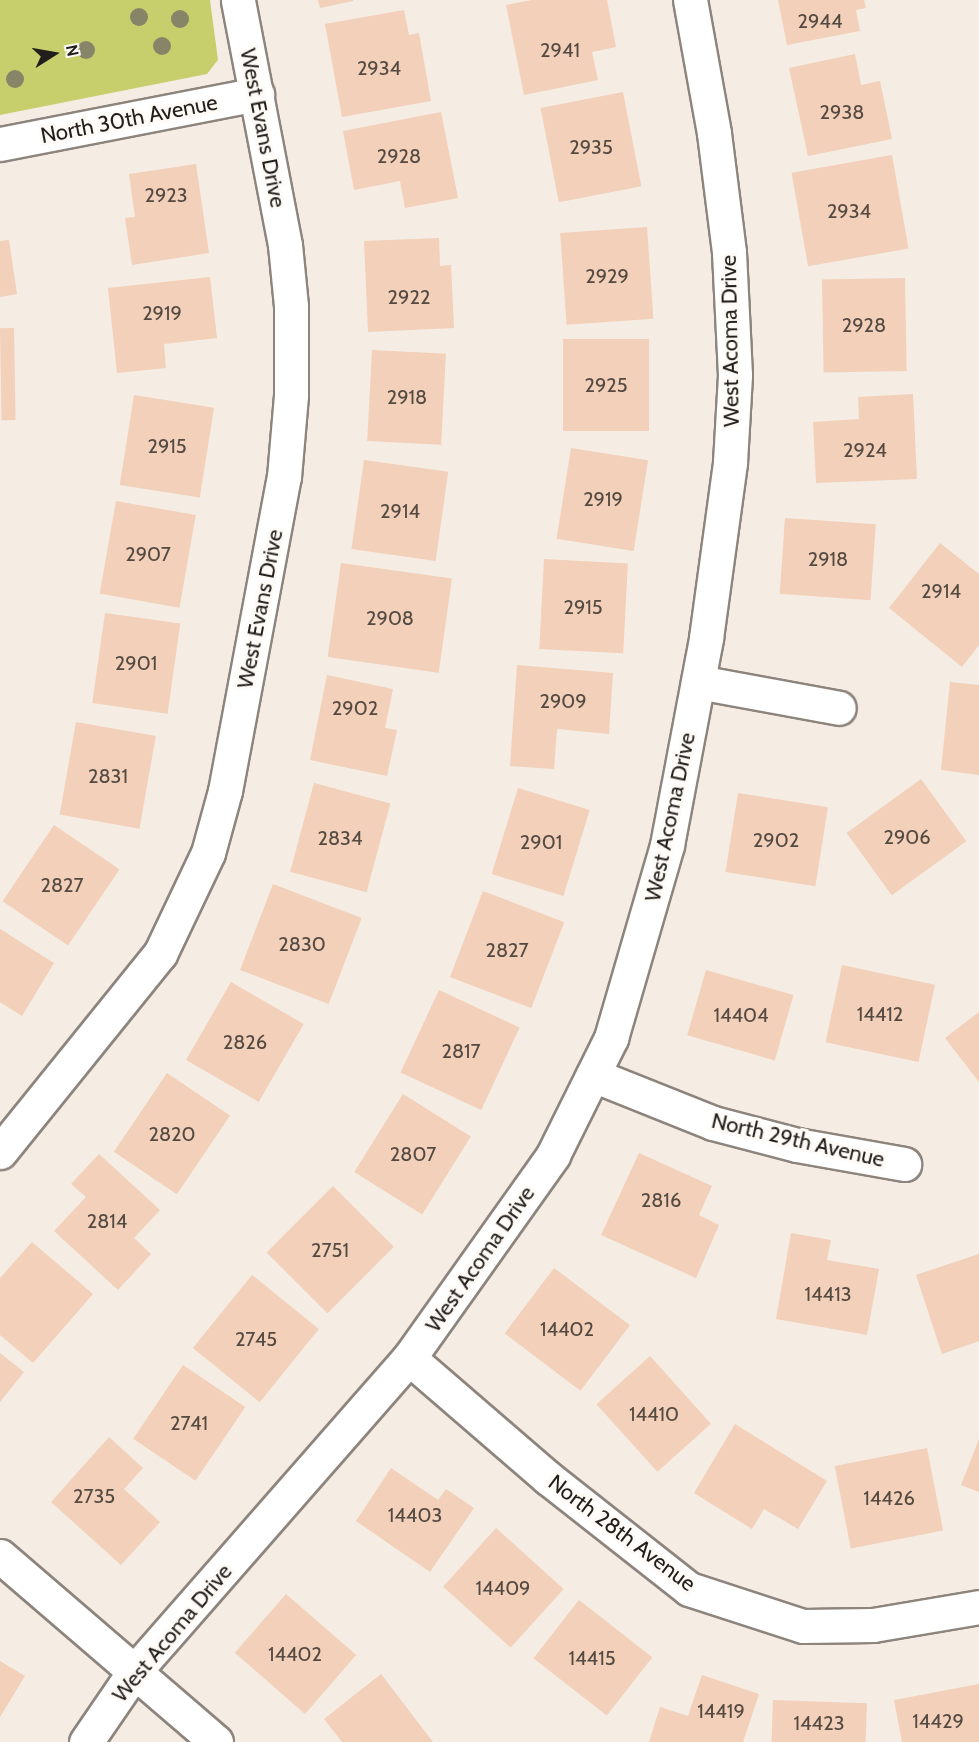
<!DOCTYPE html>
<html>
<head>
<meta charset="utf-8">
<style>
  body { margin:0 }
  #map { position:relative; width:979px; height:1742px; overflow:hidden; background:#f5ece3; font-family:Cabin,sans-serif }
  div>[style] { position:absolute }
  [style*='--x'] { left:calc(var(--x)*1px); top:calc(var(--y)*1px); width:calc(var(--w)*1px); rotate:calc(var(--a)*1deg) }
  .green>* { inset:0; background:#c7cf6d }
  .building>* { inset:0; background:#f2d0b9; transform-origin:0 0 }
  .roads { filter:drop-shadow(2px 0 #8d857d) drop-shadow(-2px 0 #8d857d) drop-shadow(0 2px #8d857d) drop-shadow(0 -2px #8d857d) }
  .minor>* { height:33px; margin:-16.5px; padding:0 16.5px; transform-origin:16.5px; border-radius:16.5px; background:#fff }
  .tertiary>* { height:33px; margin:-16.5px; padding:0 16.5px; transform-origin:16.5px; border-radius:16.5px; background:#fff }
  .trees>* { width:18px; height:18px; margin:-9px; border-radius:50%; background:#878568 }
  span { translate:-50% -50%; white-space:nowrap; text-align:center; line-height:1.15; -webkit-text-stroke:6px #fefaf6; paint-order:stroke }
  .number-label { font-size:20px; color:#554a42 }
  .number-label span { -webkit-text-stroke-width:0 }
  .street-label { font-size:22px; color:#211e1b }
  .north { position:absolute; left:24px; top:24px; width:60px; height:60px; -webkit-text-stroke:4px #fefaf6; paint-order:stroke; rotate:79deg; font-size:16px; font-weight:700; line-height:24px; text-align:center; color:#211e1b }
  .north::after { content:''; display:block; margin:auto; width:21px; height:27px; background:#211e1b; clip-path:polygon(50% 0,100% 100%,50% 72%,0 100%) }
</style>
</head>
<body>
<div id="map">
  <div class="green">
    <i style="clip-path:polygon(0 0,210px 0,218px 60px,207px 74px,0 115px)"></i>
  </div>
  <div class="building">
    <i style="clip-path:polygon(318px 0,353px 0,353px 1px,320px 8px)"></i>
    <i style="clip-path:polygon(532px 0,607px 0,616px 47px,592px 52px,598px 80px,524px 95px,506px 5px)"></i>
    <i style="clip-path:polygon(778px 0,864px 0,866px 8px,856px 10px,860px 31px,787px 45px)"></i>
    <i style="clip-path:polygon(404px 10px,409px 35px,419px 33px,431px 101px,342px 117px,325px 24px)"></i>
    <i style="clip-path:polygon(855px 54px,861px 85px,880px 81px,892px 139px,808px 156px,789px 68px)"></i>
    <i style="left:623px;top:92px;width:96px;height:84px;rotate:79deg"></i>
    <i style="clip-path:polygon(441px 112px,458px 198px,405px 208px,400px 181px,354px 190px,343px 131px)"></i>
    <i style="left:892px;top:155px;width:95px;height:102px;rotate:80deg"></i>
    <i style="clip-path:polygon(196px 164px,209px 253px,132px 265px,125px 218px,135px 217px,129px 174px)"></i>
    <i style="left:647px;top:227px;width:92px;height:87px;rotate:86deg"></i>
    <i style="clip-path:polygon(439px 238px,440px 266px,451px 265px,454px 328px,368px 332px,364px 241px)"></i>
    <i style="clip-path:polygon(9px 240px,17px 294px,0 297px,0 241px)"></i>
    <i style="clip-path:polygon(210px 277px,217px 338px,164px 344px,166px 368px,117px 373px,108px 288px)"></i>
    <i style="left:905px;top:278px;width:93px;height:83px;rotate:89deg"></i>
    <i style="left:14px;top:328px;width:92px;height:14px;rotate:89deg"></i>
    <i style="left:563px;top:339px;width:86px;height:92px"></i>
    <i style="left:372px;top:350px;width:74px;height:91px;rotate:3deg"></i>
    <i style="clip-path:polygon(913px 394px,917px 479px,816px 483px,813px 422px,859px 419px,858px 397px)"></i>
    <i style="left:134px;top:395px;width:81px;height:91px;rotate:9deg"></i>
    <i style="left:571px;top:448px;width:78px;height:92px;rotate:9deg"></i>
    <i style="left:364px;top:460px;width:85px;height:90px;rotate:8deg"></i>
    <i style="left:116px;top:501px;width:81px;height:94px;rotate:10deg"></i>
    <i style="left:785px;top:518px;width:91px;height:76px;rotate:4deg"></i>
    <i style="clip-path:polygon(940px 543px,979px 574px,979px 645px,962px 667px,889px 608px)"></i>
    <i style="left:544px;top:559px;width:84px;height:90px;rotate:3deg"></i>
    <i style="left:341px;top:563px;width:112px;height:95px;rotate:8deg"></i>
    <i style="left:105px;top:613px;width:76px;height:91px;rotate:8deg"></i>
    <i style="clip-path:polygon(517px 665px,613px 673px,609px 734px,557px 729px,554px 769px,510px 766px)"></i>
    <i style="clip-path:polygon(327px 675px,393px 689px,385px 728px,397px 730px,387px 776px,310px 760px)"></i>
    <i style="clip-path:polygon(950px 682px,979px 685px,979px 775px,941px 770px)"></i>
    <i style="left:76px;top:722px;width:81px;height:94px;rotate:10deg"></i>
    <i style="left:921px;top:779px;width:77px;height:92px;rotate:54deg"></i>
    <i style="left:314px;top:783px;width:79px;height:92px;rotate:15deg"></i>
    <i style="left:518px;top:788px;width:75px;height:90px;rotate:17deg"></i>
    <i style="left:738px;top:793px;width:91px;height:80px;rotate:9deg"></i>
    <i style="left:54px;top:825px;width:79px;height:92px;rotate:34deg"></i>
    <i style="left:273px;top:884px;width:95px;height:92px;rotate:21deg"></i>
    <i style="left:483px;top:891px;width:87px;height:92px;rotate:21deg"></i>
    <i style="clip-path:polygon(0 929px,54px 963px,22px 1016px,0 1002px)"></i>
    <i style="left:842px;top:965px;width:95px;height:79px;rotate:12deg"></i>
    <i style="left:706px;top:970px;width:91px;height:68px;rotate:16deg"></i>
    <i style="left:231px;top:982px;width:84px;height:90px;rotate:30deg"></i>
    <i style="left:439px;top:990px;width:89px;height:91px;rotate:25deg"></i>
    <i style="clip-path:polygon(979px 1012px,979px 1082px,945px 1038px)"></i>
    <i style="left:167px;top:1073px;width:76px;height:95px;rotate:34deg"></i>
    <i style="left:403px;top:1094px;width:80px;height:92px;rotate:32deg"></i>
    <i style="clip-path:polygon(639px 1153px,712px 1186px,699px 1215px,719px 1225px,696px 1278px,601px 1235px)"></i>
    <i style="clip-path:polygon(99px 1154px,160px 1210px,134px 1238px,151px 1254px,118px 1290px,54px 1231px,86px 1197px,71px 1184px)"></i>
    <i style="left:333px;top:1186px;width:86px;height:94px;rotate:45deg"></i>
    <i style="clip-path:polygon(791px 1233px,831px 1240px,827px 1260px,879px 1269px,867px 1335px,776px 1319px)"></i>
    <i style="clip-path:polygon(32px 1242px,93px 1294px,33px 1363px,0 1335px,0 1278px)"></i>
    <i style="clip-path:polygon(979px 1254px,979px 1341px,942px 1354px,916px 1275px)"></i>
    <i style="left:554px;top:1268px;width:95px;height:82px;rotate:37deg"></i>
    <i style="left:252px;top:1275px;width:86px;height:94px;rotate:39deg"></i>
    <i style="clip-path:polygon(0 1353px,24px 1372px,0 1402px)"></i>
    <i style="left:650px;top:1356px;width:91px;height:72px;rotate:48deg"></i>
    <i style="left:183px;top:1365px;width:75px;height:89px;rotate:34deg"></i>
    <i style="clip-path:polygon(735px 1424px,827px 1481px,798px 1529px,764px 1509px,752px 1529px,694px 1493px)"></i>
    <i style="clip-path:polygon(109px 1437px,143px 1468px,124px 1489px,160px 1522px,121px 1565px,51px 1502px)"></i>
    <i style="clip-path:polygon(979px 1439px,979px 1492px,961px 1485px)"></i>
    <i style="left:927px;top:1448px;width:84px;height:94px;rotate:79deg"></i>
    <i style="clip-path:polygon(391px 1468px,438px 1500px,446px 1489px,474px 1508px,430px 1572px,356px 1521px)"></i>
    <i style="left:496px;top:1528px;width:91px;height:79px;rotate:42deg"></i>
    <i style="left:286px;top:1594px;width:93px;height:78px;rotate:41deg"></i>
    <i style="left:579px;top:1600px;width:93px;height:74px;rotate:38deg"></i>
    <i style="clip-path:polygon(0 1661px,25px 1676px,0 1717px)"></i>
    <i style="clip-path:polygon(381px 1674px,433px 1742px,342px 1742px,324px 1719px)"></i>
    <i style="clip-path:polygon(702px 1675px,759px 1694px,743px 1742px,649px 1742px,660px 1707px,688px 1716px)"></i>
    <i style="clip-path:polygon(979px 1684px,979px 1742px,902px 1742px,894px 1700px)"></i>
    <i style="left:773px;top:1700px;width:94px;height:42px;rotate:2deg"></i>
  </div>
  <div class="roads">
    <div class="minor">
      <i style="--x:0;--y:144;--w:262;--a:-11"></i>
      <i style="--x:698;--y:682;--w:143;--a:10.4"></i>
      <i style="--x:593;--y:1075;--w:129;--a:21.8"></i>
      <i style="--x:713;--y:1123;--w:87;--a:14.7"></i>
      <i style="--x:797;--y:1145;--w:109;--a:10.1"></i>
      <i style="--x:0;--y:1152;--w:255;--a:-51.1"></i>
      <i style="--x:160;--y:954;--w:112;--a:-64.6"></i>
      <i style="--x:208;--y:853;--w:64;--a:-74.7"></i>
      <i style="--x:225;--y:791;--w:319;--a:-79.4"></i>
      <i style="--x:284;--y:477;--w:82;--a:-85.1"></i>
      <i style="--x:291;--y:395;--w:89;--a:-90"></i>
      <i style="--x:291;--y:306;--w:61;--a:-95.6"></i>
      <i style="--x:285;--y:245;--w:249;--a:-100.9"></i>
      <i style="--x:409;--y:1358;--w:184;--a:40.8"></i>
      <i style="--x:548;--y:1478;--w:179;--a:38.2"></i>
      <i style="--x:689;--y:1589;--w:120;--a:18"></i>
      <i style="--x:803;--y:1626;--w:70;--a:-0.8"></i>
      <i style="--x:873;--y:1625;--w:108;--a:-9.6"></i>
      <i style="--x:0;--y:1556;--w:285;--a:40.7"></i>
    </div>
    <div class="tertiary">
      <i style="--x:86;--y:1742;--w:85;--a:-55.6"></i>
      <i style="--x:134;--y:1672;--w:417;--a:-48.8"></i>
      <i style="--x:409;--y:1358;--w:249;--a:-54.6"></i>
      <i style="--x:553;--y:1155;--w:131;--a:-63.6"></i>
      <i style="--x:611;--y:1038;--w:201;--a:-73.8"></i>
      <i style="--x:667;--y:845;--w:211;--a:-79.3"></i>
      <i style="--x:706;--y:638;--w:178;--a:-82.2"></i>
      <i style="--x:730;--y:462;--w:87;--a:-86.7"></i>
      <i style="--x:735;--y:375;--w:123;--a:-92.8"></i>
      <i style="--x:729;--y:252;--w:120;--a:-97.2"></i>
      <i style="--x:714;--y:133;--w:135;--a:-100.2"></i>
    </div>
  </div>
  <div class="trees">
    <i style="left:139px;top:17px"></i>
    <i style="left:180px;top:19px"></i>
    <i style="left:162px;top:46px"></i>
    <i style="left:86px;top:50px"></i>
    <i style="left:15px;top:79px"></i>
  </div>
  <div class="number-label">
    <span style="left:820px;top:21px">2944</span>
    <span style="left:560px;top:50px">2941</span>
    <span style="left:379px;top:68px">2934</span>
    <span style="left:842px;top:112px">2938</span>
    <span style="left:591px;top:147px">2935</span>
    <span style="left:399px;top:156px">2928</span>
    <span style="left:166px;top:195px">2923</span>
    <span style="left:849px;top:211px">2934</span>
    <span style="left:607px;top:276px">2929</span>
    <span style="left:409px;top:297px">2922</span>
    <span style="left:162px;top:313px">2919</span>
    <span style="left:864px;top:325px">2928</span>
    <span style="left:606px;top:385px">2925</span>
    <span style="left:407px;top:397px">2918</span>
    <span style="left:167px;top:446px">2915</span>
    <span style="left:865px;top:450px">2924</span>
    <span style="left:603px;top:499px">2919</span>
    <span style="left:400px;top:511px">2914</span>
    <span style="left:148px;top:554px">2907</span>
    <span style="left:828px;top:559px">2918</span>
    <span style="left:941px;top:591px">2914</span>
    <span style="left:583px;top:607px">2915</span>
    <span style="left:390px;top:618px">2908</span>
    <span style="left:136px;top:663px">2901</span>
    <span style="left:563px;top:701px">2909</span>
    <span style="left:355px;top:708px">2902</span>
    <span style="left:108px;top:776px">2831</span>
    <span style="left:907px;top:837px">2906</span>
    <span style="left:340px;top:838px">2834</span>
    <span style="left:776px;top:840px">2902</span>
    <span style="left:541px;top:842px">2901</span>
    <span style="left:62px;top:885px">2827</span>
    <span style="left:302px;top:944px">2830</span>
    <span style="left:507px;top:950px">2827</span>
    <span style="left:880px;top:1014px">14412</span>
    <span style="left:741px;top:1015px">14404</span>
    <span style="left:245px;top:1042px">2826</span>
    <span style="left:461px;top:1051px">2817</span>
    <span style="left:172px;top:1134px">2820</span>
    <span style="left:413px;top:1154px">2807</span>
    <span style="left:661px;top:1200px">2816</span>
    <span style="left:107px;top:1221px">2814</span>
    <span style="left:330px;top:1250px">2751</span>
    <span style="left:828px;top:1294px">14413</span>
    <span style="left:567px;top:1329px">14402</span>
    <span style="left:256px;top:1339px">2745</span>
    <span style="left:654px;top:1414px">14410</span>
    <span style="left:189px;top:1423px">2741</span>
    <span style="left:94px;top:1496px">2735</span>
    <span style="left:889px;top:1498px">14426</span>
    <span style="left:415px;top:1515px">14403</span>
    <span style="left:503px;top:1588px">14409</span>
    <span style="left:295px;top:1654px">14402</span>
    <span style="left:592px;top:1658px">14415</span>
    <span style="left:721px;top:1711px">14419</span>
    <span style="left:938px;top:1721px">14429</span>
    <span style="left:819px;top:1723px">14423</span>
  </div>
  <div class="street-label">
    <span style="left:129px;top:119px;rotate:-11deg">North 30th Avenue</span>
    <span style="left:263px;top:128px;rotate:79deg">West Evans Drive</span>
    <span style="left:730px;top:341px;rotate:-91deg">West Acoma Drive</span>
    <span style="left:260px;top:609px;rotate:-79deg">West Evans Drive</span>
    <span style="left:670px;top:817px;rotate:-78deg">West Acoma Drive</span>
    <span style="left:798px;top:1140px;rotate:13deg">North 29th Avenue</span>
    <span style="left:480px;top:1259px;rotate:-55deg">West Acoma Drive</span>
    <span style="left:622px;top:1533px;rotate:37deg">North 28th Avenue</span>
    <span style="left:172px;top:1633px;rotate:-50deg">West Acoma Drive</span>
  </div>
  <div class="north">N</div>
</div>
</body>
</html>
